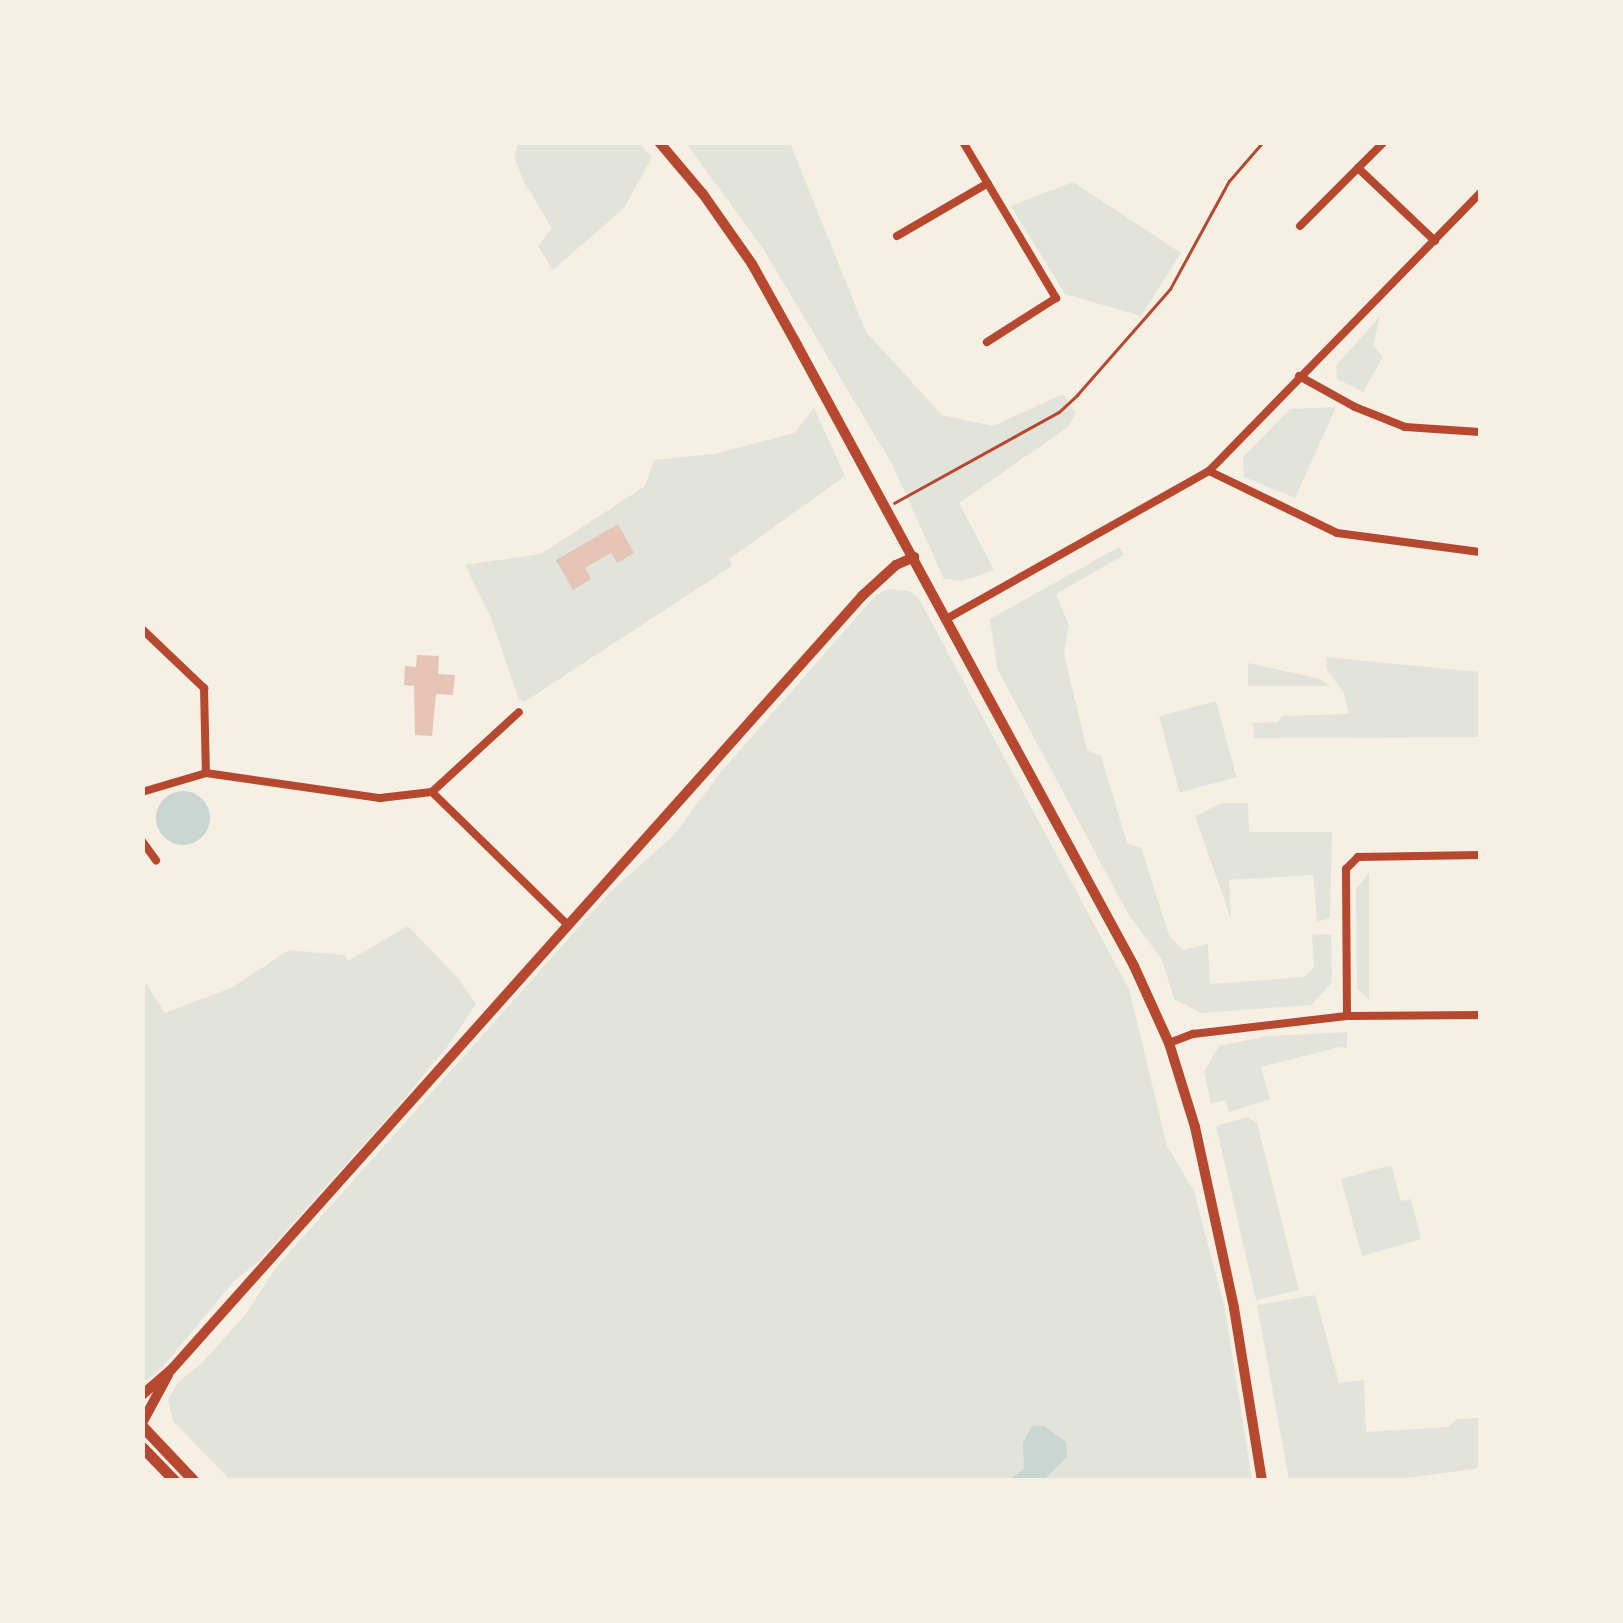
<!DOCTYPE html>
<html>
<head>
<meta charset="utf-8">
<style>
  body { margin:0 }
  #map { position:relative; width:1623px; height:1623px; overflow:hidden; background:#f6efe4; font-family:Roboto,sans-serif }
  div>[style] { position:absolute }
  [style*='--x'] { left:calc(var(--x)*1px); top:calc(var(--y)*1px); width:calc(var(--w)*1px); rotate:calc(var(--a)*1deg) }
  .green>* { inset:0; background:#e2e4dc; transform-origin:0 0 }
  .water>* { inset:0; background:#c9d6d2 }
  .round { border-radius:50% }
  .building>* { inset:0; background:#e6c5b7 }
  .path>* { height:2.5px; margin:-1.25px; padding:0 1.25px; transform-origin:1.25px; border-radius:1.25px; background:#b5482f }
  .minor>* { height:8px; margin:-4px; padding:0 4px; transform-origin:4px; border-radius:4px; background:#b5482f }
  .tertiary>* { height:10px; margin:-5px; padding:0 5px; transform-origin:5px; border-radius:5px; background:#b5482f }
  .secondary>* { height:11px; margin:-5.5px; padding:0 5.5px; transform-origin:5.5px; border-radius:5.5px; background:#b5482f }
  span { translate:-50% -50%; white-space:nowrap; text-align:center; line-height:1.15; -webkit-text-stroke:8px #f6efe4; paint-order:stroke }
  .frame { position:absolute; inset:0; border:145px solid #f6efe4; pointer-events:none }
</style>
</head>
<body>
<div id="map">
  <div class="green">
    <i style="clip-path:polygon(638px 142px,652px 157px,624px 208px,553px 270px,538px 246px,552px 228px,524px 182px,514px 157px,518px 143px)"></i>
    <i style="clip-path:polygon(686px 143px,790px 143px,866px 332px,942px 415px,993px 426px,1063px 394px,1076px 413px,1068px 427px,959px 503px,994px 570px,962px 581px,944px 579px,892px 464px,762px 247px)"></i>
    <i style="clip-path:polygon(1073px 182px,1181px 253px,1141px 316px,1065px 294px,1011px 206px)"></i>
    <i style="clip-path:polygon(1380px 316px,1373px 346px,1383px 357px,1363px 392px,1337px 379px,1336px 366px)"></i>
    <i style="clip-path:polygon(1336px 407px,1295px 498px,1244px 477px,1243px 457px,1290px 409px)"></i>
    <i style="clip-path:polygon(814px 408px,845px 476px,729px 559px,732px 566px,524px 702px,519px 699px,490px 616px,465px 565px,541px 554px,645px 486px,654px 460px,714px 454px,794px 433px)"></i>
    <i style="clip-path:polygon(1119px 547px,1124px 555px,1056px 594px,1069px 625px,1064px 654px,1087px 750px,1101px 756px,1127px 843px,1141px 848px,1169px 935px,1183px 950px,1208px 944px,1210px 984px,1304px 977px,1314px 968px,1312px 934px,1331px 935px,1332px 982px,1311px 1005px,1202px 1013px,1174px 999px,1162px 960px,1127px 912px,997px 668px,990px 619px)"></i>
    <i style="clip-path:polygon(888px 589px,910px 591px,919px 599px,1129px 989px,1167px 1146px,1194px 1191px,1225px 1309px,1252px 1480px,230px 1480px,173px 1421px,168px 1400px,178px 1382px,201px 1364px,245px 1315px,278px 1265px,610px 892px,673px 836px,720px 773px,876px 595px)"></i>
    <i style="clip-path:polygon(1326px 657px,1480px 672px,1480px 737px,1254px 738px,1253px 723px,1278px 722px,1282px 716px,1349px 714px,1344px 693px,1327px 670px)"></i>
    <i style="clip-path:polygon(1248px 663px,1321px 679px,1329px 686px,1248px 686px)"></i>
    <i style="left:1216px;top:701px;width:79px;height:59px;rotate:75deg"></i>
    <i style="clip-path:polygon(1222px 803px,1248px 803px,1249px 832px,1332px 832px,1330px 918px,1317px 922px,1313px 875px,1229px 880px,1231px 919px,1195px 816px)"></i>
    <i style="clip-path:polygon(1369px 873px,1369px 999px,1357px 989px,1356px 889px)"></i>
    <i style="clip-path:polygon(408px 926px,458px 978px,476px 1004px,447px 1047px,399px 1105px,257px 1263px,234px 1281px,162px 1368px,143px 1383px,143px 979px,165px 1013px,231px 988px,289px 950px,344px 955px,348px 961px)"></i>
    <i style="clip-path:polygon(1347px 1032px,1347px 1049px,1340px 1047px,1261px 1067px,1270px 1099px,1229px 1112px,1225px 1100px,1211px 1104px,1204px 1072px,1219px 1046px,1268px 1036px)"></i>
    <i style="clip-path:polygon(1247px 1117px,1257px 1123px,1299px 1290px,1256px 1300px,1216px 1126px)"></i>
    <i style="clip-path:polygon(1391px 1165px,1401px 1201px,1411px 1199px,1421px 1239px,1362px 1256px,1341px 1179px)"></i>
    <i style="clip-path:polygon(1315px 1295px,1339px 1383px,1364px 1380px,1366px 1432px,1448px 1427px,1457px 1419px,1480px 1418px,1480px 1468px,1392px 1480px,1289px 1480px,1257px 1305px)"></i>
  </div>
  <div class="water">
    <i class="round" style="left:156px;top:791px;width:54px;height:54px"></i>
    <i style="clip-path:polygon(1032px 1426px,1044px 1426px,1066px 1442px,1067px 1457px,1044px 1480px,1009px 1480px,1024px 1469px,1023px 1443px)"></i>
  </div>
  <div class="building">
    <i style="clip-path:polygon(618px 524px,634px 553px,617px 563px,611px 553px,585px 568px,591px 579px,573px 590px,556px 560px)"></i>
    <i style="clip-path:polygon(417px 655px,439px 656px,438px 674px,455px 675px,453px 695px,436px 694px,432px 736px,415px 735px,414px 686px,404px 685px,405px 666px,416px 667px)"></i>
  </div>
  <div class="path">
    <i style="--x:894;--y:503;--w:188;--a:-28.9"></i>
    <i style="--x:1059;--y:412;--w:25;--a:-43"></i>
    <i style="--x:1077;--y:395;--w:141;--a:-48.7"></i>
    <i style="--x:1170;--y:289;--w:123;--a:-61.4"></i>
    <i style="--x:1229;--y:181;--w:52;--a:-48.9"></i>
  </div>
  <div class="minor">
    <i style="--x:963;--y:142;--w:182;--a:59.2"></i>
    <i style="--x:1056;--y:298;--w:82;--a:147.5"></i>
    <i style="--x:1384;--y:142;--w:37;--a:135"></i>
    <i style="--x:1358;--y:168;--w:106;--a:43.5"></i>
    <i style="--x:1300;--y:226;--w:82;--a:-45"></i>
    <i style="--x:897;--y:236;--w:105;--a:-30.2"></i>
    <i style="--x:1299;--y:376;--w:64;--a:29"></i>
    <i style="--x:1355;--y:407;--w:54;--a:21.8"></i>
    <i style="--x:1405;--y:427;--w:75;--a:3.8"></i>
    <i style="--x:1209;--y:471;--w:142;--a:25.8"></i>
    <i style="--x:1337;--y:533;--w:144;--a:7.6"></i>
    <i style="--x:948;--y:618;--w:300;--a:-29.4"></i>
    <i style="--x:1209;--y:471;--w:388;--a:-45.7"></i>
    <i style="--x:142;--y:629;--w:86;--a:43.6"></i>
    <i style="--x:204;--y:688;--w:85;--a:88.7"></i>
    <i style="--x:142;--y:792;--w:67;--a:-16.5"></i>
    <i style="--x:206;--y:773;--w:176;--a:8.2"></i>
    <i style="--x:380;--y:798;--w:52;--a:-6.6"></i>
    <i style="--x:432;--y:792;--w:189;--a:44.4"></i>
    <i style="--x:432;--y:792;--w:118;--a:-42.6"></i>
    <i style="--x:142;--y:841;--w:24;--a:54"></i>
    <i style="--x:1347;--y:1016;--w:147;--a:-90.4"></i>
    <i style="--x:1346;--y:869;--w:17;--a:-45"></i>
    <i style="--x:1358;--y:857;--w:122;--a:-0.9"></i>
    <i style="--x:1169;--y:1043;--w:26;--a:-21"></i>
    <i style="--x:1193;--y:1034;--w:155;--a:-6.7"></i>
    <i style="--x:1347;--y:1016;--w:133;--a:-0.4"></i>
  </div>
  <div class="tertiary">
    <i style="--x:659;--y:142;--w:68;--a:49.8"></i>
    <i style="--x:703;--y:194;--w:85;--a:55"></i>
    <i style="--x:752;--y:264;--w:93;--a:60.9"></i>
    <i style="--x:797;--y:345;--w:707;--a:61.51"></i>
    <i style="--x:1134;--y:966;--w:85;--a:65.6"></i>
    <i style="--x:1169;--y:1043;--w:88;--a:72.8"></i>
    <i style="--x:1195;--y:1127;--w:185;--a:77.8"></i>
    <i style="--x:1234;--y:1308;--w:174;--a:80.8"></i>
    <i style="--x:142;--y:1395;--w:38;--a:-41"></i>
    <i style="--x:171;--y:1370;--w:1038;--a:-48.24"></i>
    <i style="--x:862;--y:596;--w:46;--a:-42.4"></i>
    <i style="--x:896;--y:565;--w:20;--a:-24"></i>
    <i style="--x:142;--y:1423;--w:55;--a:-61.6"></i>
  </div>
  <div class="secondary">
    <i style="--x:142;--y:1426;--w:74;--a:46.6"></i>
    <i style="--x:142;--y:1447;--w:46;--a:45.9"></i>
  </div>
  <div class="frame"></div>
</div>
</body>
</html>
